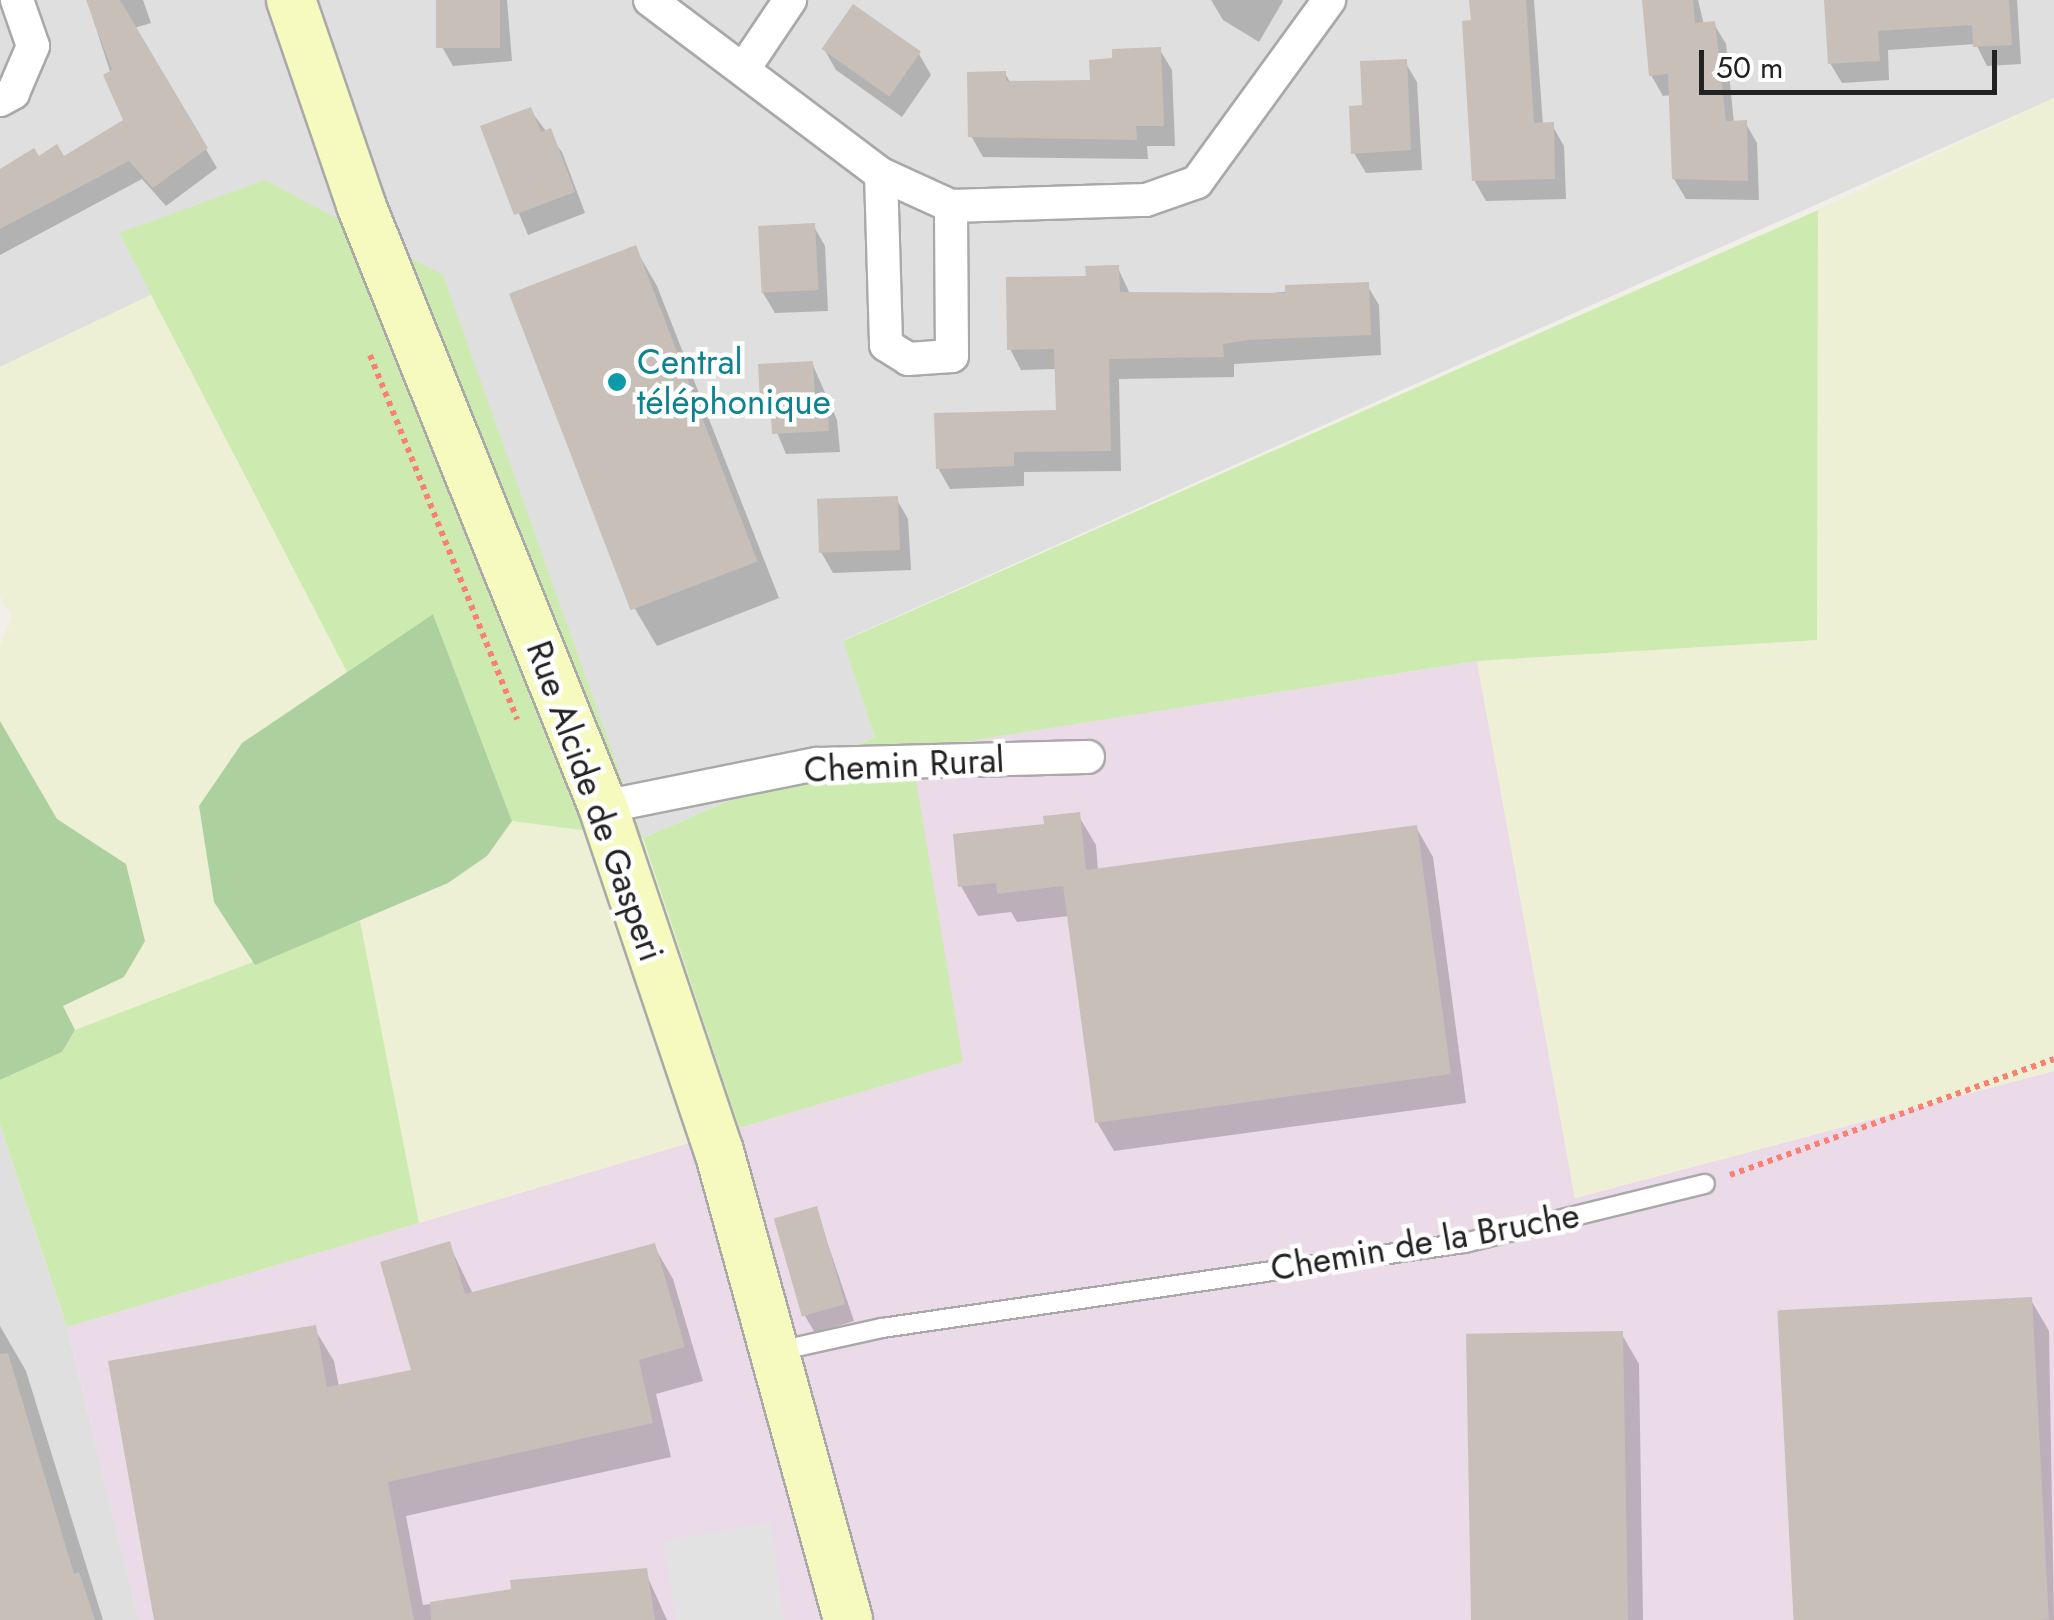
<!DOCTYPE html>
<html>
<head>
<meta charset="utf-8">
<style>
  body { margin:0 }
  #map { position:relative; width:2054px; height:1620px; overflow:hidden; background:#f2efe9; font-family:Jost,sans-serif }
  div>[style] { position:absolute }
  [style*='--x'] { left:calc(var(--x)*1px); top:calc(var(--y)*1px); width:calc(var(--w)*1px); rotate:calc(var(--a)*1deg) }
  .residential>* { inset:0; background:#e0dfdf }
  .industrial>* { inset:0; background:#ebdbe8 }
  .farmland>* { inset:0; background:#eef0d5 }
  .grass>* { inset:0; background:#cdebb0 }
  .forest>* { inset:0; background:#add19e }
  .parking>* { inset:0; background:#e2e2e2 }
  .shadow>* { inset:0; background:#0003 }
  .building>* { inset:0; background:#c7bfb8; transform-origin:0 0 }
  .path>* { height:6px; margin-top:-3px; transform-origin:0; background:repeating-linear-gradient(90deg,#fa8072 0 5px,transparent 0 10px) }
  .roads { filter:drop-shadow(2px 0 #a9a9a9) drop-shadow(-2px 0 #a9a9a9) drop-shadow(0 2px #a9a9a9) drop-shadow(0 -2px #a9a9a9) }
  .service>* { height:18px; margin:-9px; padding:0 9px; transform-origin:9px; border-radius:9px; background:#fff }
  .minor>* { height:32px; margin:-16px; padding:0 16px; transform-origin:16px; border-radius:16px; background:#fff }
  .secondary>* { height:48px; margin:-24px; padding:0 24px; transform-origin:24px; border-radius:24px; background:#f7fabf }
  .dots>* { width:28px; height:28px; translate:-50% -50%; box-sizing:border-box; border:5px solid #fff; border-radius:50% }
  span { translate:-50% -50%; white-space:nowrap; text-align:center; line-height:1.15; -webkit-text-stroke:9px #fff; paint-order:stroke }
  .culture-label { font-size:35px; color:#0d838f }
  .left { translate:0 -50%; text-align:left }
  .street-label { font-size:35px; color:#222 }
  .scale { position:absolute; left:1699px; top:50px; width:298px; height:45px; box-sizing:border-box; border:5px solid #222; border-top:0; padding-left:12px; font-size:30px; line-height:35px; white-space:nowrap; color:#222; -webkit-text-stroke:8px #fff; paint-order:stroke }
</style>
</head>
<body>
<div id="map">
  <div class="residential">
    <i style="clip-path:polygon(0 0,2054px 0,2054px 98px,844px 640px,875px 737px,643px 838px,442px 275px,120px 233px,153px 294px,0 367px)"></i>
    <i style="clip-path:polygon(0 1125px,67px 1327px,139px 1620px,0 1620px)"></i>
  </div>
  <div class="industrial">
    <i style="clip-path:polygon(1477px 661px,1575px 1198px,2054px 1071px,2054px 1620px,139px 1620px,67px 1327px,962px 1062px,910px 750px)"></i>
  </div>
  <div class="farmland">
    <i style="clip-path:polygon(2054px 98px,2054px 1071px,1575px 1198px,1477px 661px,1817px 640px,1818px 210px)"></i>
    <i style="clip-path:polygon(153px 294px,347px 672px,242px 743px,214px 902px,255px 965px,75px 1030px,63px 1007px,123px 977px,126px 864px,57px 819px,0 721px,0 646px,12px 617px,0 596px,0 367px)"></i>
    <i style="clip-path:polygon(512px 821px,643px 838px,739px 1128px,419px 1223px,360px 921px,449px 883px,487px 856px)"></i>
  </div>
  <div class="grass">
    <i style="clip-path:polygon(265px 180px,443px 275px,643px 838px,875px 737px,843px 641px,1818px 210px,1817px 640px,1477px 661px,911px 750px,963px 1062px,739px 1128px,643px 838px,512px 821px,433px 614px,347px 672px,119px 233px)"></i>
    <i style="clip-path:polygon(360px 921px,419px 1223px,67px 1327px,0 1125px,0 1080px,62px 1052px,75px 1030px)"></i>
  </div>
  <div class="forest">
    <i style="clip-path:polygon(433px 614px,512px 821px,487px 856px,448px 883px,255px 965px,214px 902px,199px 806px,242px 743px)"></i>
    <i style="clip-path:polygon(0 721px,57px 819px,126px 864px,145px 941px,124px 977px,63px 1006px,75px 1030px,62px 1052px,0 1080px)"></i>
  </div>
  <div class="parking">
    <i style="clip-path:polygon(771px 1522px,784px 1620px,676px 1620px,663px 1541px)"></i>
  </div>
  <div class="shadow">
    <i style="clip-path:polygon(87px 0,143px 0,151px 23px,134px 28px,217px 168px,166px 206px,142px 179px,0 255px,0 172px,64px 159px,126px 121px)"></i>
    <i style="clip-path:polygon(436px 0,507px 0,512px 61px,453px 66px,442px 47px)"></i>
    <i style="clip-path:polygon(1211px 0,1282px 0,1283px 1px,1259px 42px,1223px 20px)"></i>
    <i style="clip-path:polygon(1472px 0,1534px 0,1543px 125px,1552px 125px,1564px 146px,1566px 199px,1486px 201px,1474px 180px)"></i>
    <i style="clip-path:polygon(1644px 0,1698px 0,1704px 25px,1714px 24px,1726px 44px,1734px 123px,1745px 122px,1757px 143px,1759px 200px,1686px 199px,1674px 179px,1671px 95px,1663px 96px,1651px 75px)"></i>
    <i style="clip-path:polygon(1827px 0,2017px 0,2021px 64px,1987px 66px,1976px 44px,1888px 50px,1889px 80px,1842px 83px,1830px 63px)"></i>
    <i style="clip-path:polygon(854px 8px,919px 54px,931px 75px,902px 117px,836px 70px,824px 49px)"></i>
    <i style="clip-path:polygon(1160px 50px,1172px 70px,1175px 146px,1147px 146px,1148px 159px,983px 157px,971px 136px,1005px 73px,1011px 84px,1093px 82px)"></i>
    <i style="clip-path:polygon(1405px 62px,1417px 82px,1422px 170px,1366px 173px,1354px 153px,1365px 108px)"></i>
    <i style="clip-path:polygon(530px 110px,562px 152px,585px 213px,528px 235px,483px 128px)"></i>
    <i style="clip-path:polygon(813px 225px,825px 246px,828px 311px,775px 313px,763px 293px)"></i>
    <i style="clip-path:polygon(635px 248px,657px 286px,779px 598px,657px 646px,635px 609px)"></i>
    <i style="clip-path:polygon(1118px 268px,1130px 294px,1195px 299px,1367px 285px,1379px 305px,1381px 355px,1234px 364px,1234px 377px,1119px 379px,1121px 471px,1024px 472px,1024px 486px,950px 489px,938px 468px,1058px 413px,1057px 369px,1021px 370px,1010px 349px,1088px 278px)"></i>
    <i style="clip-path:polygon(812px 363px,837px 420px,840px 452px,786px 454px,763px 399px)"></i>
    <i style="clip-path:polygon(896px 498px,908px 519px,911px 570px,833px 573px,821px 552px)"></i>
    <i style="clip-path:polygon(1078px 815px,1096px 845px,1098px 871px,1416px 827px,1433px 857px,1466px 1103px,1114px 1151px,1097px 1122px,1069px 916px,1017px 922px,1011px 912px,978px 916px,961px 886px,1046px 826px)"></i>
    <i style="clip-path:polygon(816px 1209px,854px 1321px,815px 1333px,805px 1316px)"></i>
    <i style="clip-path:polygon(449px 1244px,473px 1294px,654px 1246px,673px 1279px,703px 1381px,656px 1394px,671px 1457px,406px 1516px,423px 1605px,645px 1571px,667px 1620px,157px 1620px,314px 1328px,334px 1361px,339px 1387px,414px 1372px)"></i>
    <i style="clip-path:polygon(2031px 1300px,2049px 1331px,2054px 1620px,1794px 1620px)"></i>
    <i style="clip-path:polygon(0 1326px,26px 1371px,103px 1620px,18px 1620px,0 1572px)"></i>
    <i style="clip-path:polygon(1621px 1333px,1639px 1364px,1643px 1620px,1473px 1620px)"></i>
  </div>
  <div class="building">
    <i style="clip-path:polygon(86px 0,120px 0,208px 148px,153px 188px,129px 161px,0 229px,0 169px,34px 148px,39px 156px,57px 144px,64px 156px,123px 120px,103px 75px,112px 70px)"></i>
    <i style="left:436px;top:0;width:64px;height:48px"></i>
    <i style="clip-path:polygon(1469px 0,1526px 0,1534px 123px,1554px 122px,1555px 179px,1472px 181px,1462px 21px,1471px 20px)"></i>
    <i style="clip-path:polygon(1642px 0,1693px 0,1695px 23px,1715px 21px,1726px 121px,1747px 120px,1748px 181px,1672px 179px,1668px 74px,1649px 76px)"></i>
    <i style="clip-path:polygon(1824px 0,2009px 0,2012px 45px,1973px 47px,1972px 25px,1878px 31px,1880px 61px,1828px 64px)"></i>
    <i style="left:853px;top:4px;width:83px;height:55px;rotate:35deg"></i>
    <i style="clip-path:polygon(1161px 47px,1164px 126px,1136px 126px,1137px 140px,968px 137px,967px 72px,1006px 71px,1006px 81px,1090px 80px,1089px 60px,1112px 58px,1112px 49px)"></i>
    <i style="clip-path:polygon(1407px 59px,1411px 150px,1351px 154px,1349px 106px,1362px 105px,1360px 61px)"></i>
    <i style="clip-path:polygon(531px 107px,541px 132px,551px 128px,575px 192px,514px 215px,480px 126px)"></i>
    <i style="left:815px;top:223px;width:67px;height:57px;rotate:87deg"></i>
    <i style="left:636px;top:245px;width:339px;height:136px;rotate:69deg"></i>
    <i style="clip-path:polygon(1119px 265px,1120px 292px,1285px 293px,1285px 285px,1369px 282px,1371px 335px,1248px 340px,1223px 344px,1224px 357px,1109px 359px,1111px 451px,1014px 452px,1014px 466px,936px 469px,934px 413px,1056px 410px,1054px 349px,1007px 350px,1006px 277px,1086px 276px,1085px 266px)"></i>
    <i style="clip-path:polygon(813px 361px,815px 397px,827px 396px,829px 431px,772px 434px,770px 399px,760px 400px,758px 364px)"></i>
    <i style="left:898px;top:496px;width:54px;height:81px;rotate:88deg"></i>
    <i style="clip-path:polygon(1080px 812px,1086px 870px,1417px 825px,1451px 1074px,1095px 1123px,1063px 886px,997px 894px,996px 883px,958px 887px,953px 834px,1044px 824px,1043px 816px)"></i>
    <i style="left:817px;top:1206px;width:102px;height:45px;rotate:74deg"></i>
    <i style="clip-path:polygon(450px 1241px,465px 1294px,655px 1243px,685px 1347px,639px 1360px,653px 1423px,388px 1482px,414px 1620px,154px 1620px,108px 1361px,316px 1325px,327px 1387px,411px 1370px,380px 1262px)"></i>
    <i style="left:2032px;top:1297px;width:323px;height:255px;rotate:87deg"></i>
    <i style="left:1623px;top:1331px;width:289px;height:157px;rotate:89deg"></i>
    <i style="clip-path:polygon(8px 1353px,74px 1574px,79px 1572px,95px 1620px,0 1620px,0 1354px)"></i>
    <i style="clip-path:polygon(647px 1568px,655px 1620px,431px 1620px,430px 1602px,511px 1589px,510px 1580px)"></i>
  </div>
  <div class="path">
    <i style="--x:370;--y:355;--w:393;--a:68"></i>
    <i style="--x:1730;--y:1175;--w:344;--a:-19.7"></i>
  </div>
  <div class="roads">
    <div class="service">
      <i style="--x:778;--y:1351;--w:107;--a:-12.5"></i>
      <i style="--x:882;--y:1328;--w:588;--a:-8.31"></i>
      <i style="--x:1464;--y:1243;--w:248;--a:-13.8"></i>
    </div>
    <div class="minor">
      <i style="--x:650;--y:0;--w:289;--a:37"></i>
      <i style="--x:881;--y:174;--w:77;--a:24.6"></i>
      <i style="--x:951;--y:206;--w:195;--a:-1.8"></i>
      <i style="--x:1146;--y:200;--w:54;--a:-19.4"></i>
      <i style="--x:1197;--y:182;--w:225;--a:-54"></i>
      <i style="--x:745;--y:67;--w:81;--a:-56.1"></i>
      <i style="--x:0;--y:100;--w:15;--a:-28"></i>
      <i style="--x:13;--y:93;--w:51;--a:-66.9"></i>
      <i style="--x:33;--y:46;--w:49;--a:-109.2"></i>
      <i style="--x:881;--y:174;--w:171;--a:88.3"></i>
      <i style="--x:886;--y:345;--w:26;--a:32"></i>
      <i style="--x:908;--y:359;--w:44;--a:-3.9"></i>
      <i style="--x:952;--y:356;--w:150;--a:-90.4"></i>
      <i style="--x:603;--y:807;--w:218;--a:-11.4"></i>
      <i style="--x:817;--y:764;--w:271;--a:-1.5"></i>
    </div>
    <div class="secondary">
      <i style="--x:291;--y:0;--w:217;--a:71.1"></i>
      <i style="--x:361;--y:205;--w:649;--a:68.1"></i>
      <i style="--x:603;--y:807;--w:363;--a:71.4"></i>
      <i style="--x:719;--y:1151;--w:486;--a:74.6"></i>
    </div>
  </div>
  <div class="dots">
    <i style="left:617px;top:382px;background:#0f9aa8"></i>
  </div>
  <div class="culture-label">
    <span class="left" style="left:637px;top:382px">Central<br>téléphonique</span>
  </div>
  <div class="street-label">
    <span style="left:904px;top:765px;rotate:-3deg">Chemin Rural</span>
    <span style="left:595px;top:801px;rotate:70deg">Rue Alcide de Gasperi</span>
    <span style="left:1425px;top:1242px;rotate:-10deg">Chemin de la Bruche</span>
  </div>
  <div class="scale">50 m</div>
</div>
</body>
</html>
